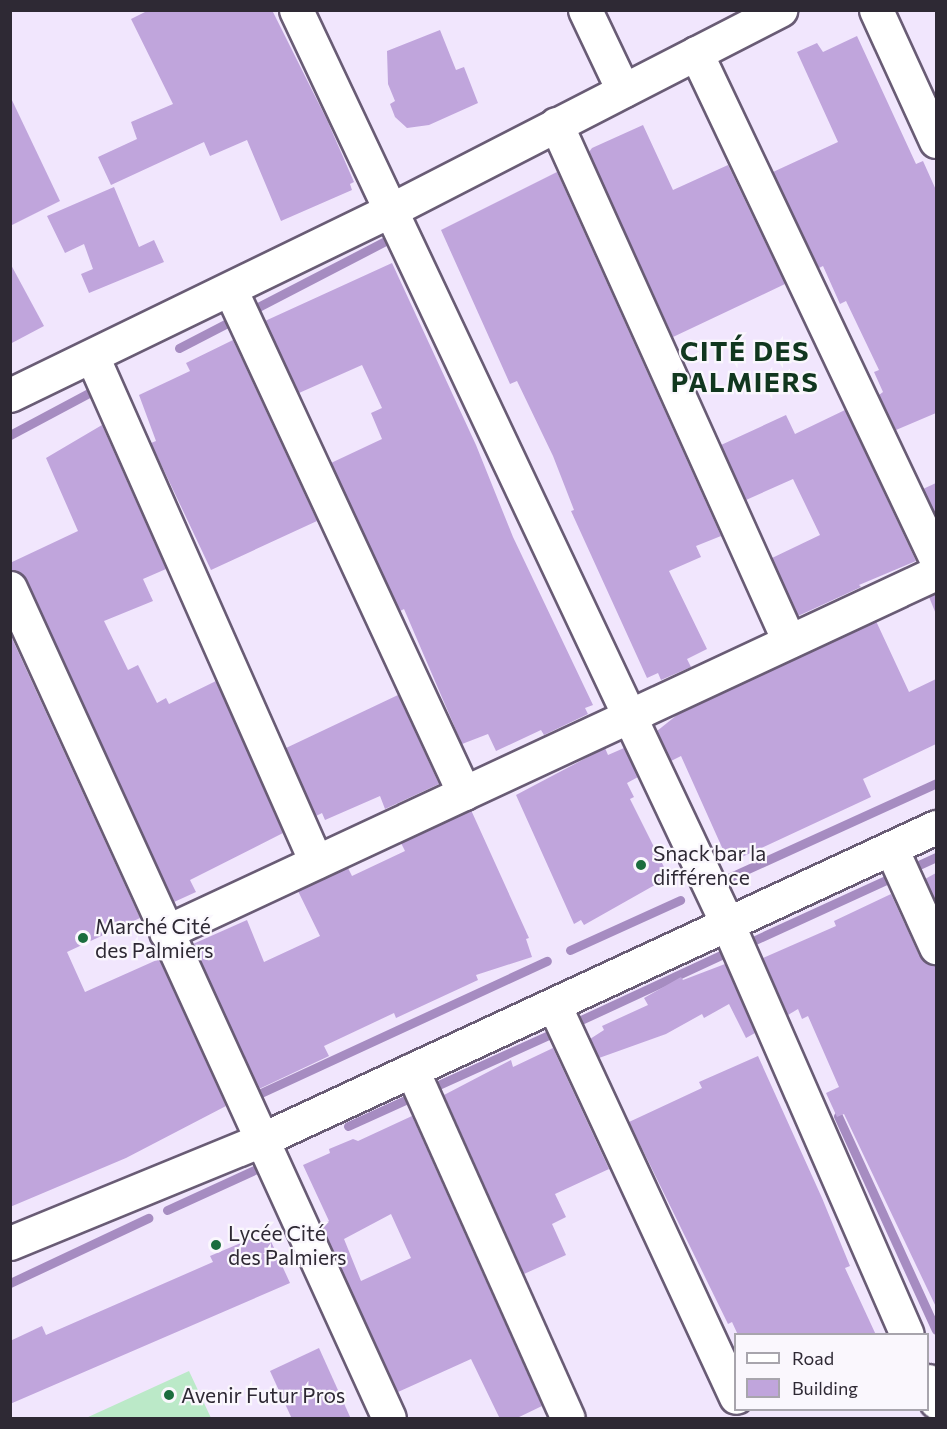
<!DOCTYPE html>
<html>
<head>
<meta charset="utf-8">
<style>
  body { margin:0 }
  #map { position:relative; width:947px; height:1429px; overflow:hidden; background:#f1e6fd; font-family:Commissioner,sans-serif }
  div>[style] { position:absolute }
  [style*='--x'] { left:calc(var(--x)*1px); top:calc(var(--y)*1px); width:calc(var(--w)*1px); rotate:calc(var(--a)*1deg) }
  .green>* { inset:0; background:#bbe9c8 }
  .stream>* { height:9px; margin:-4.5px; padding:0 4.5px; transform-origin:4.5px; border-radius:4.5px; background:#a68cc1 }
  .building>* { inset:0; background:#c0a5dc }
  .roads { filter:drop-shadow(2px 0 #695c75) drop-shadow(-2px 0 #695c75) drop-shadow(0 2px #695c75) drop-shadow(0 -2px #695c75) }
  .minor>* { height:33px; margin:-16.5px; padding:0 16.5px; transform-origin:16.5px; border-radius:16.5px; background:#fff }
  .dots>* { width:16px; height:16px; translate:-50% -50%; box-sizing:border-box; border:3px solid #faf7fd; border-radius:50% }
  span { translate:-50% -50%; white-space:nowrap; text-align:center; line-height:1.15; -webkit-text-stroke:4.5px #faf7fd; paint-order:stroke }
  .poi-label { font-size:21px; color:#2e2934 }
  .left { translate:0 -50%; text-align:left }
  .district-label { font-size:27px; color:#11371f; font-weight:700; letter-spacing:1.5px }
  .frame { position:absolute; inset:0; border:12px solid #2e2934; pointer-events:none }
  .legend { position:absolute; left:734px; top:1333px; width:195px; height:78px; box-sizing:border-box; background:#faf7fd; border:2px solid #a8a5ad; margin:0; padding:8px 10px; list-style:none; font-size:18px; color:#2e2934 }
  .legend li { display:flex; align-items:center; gap:12px; height:30px }
  .legend b { width:30px; border:2px solid #a8a5ad }
</style>
</head>
<body>
<div id="map">
  <div class="green">
    <i style="clip-path:polygon(189px 1371px,211px 1418px,86px 1418px)"></i>
  </div>
  <div class="stream">
    <i style="--x:179;--y:348;--w:241;--a:-27.4"></i>
    <i style="--x:10;--y:435;--w:102;--a:-28.1"></i>
    <i style="--x:728;--y:878;--w:229;--a:-24.5"></i>
    <i style="--x:755;--y:940;--w:199;--a:-24.6"></i>
    <i style="--x:570;--y:950;--w:121;--a:-24.4"></i>
    <i style="--x:568;--y:1026;--w:169;--a:-24.9"></i>
    <i style="--x:250;--y:1098;--w:327;--a:-24.8"></i>
    <i style="--x:838;--y:1116;--w:235;--a:65.4"></i>
    <i style="--x:348;--y:1126;--w:230;--a:-24.4"></i>
    <i style="--x:167;--y:1210;--w:106;--a:-24.6"></i>
    <i style="--x:10;--y:1283;--w:153;--a:-25.2"></i>
  </div>
  <div class="building">
    <i style="clip-path:polygon(149px 10px,272px 10px,327px 120px,354px 182px,350px 184px,352px 190px,281px 221px,247px 140px,210px 156px,204px 142px,111px 185px,98px 157px,137px 139px,131px 122px,173px 104px,131px 19px)"></i>
    <i style="clip-path:polygon(440px 30px,456px 70px,464px 67px,478px 103px,429px 125px,407px 128px,395px 117px,390px 104px,395px 101px,388px 84px,387px 51px)"></i>
    <i style="clip-path:polygon(857px 36px,916px 164px,923px 161px,936px 190px,936px 413px,896px 430px,879px 395px,883px 392px,874px 372px,879px 370px,846px 301px,840px 304px,823px 266px,819px 268px,773px 172px,838px 142px,797px 52px,817px 43px,823px 52px)"></i>
    <i style="clip-path:polygon(10px 96px,60px 201px,10px 226px)"></i>
    <i style="clip-path:polygon(643px 125px,673px 190px,728px 165px,785px 284px,673px 337px,589px 152px,592px 148px)"></i>
    <i style="clip-path:polygon(557px 172px,721px 536px,696px 546px,701px 557px,669px 571px,707px 649px,687px 659px,691px 667px,661px 680px,658px 673px,647px 678px,571px 511px,574px 510px,553px 456px,517px 381px,510px 384px,441px 230px)"></i>
    <i style="clip-path:polygon(114px 187px,139px 247px,154px 240px,164px 262px,89px 293px,81px 274px,93px 269px,84px 244px,65px 253px,47px 216px)"></i>
    <i style="clip-path:polygon(10px 263px,44px 326px,10px 344px)"></i>
    <i style="clip-path:polygon(392px 263px,476px 445px,513px 537px,593px 705px,585px 708px,588px 714px,544px 735px,541px 730px,496px 751px,488px 734px,462px 744px,404px 609px,400px 611px,331px 463px,382px 439px,371px 413px,382px 408px,362px 365px,299px 393px,265px 321px)"></i>
    <i style="clip-path:polygon(233px 340px,317px 521px,211px 570px,151px 443px,156px 441px,139px 395px,190px 371px,186px 363px)"></i>
    <i style="clip-path:polygon(845px 410px,916px 561px,859px 585px,861px 587px,798px 616px,772px 558px,820px 535px,793px 479px,746px 500px,721px 445px,786px 415px,795px 434px)"></i>
    <i style="clip-path:polygon(102px 425px,166px 569px,143px 579px,153px 601px,104px 621px,128px 670px,138px 665px,157px 703px,166px 698px,169px 704px,216px 681px,283px 833px,190px 880px,196px 892px,174px 902px,27px 580px,10px 569px,10px 563px,78px 531px,46px 458px)"></i>
    <i style="clip-path:polygon(936px 483px,936px 516px,923px 489px)"></i>
    <i style="clip-path:polygon(936px 593px,936px 614px,929px 597px)"></i>
    <i style="clip-path:polygon(876px 621px,909px 692px,936px 679px,936px 744px,863px 779px,871px 797px,729px 863px,681px 756px,671px 761px,657px 731px,677px 715px)"></i>
    <i style="clip-path:polygon(10px 634px,140px 918px,67px 952px,85px 992px,159px 959px,226px 1106px,126px 1158px,10px 1207px)"></i>
    <i style="clip-path:polygon(398px 695px,439px 784px,385px 809px,380px 796px,325px 820px,322px 813px,316px 816px,286px 748px)"></i>
    <i style="clip-path:polygon(605px 748px,608px 755px,624px 748px,638px 777px,627px 783px,634px 797px,630px 799px,669px 877px,584px 925px,581px 920px,574px 924px,516px 795px)"></i>
    <i style="clip-path:polygon(471px 810px,529px 938px,526px 939px,532px 957px,476px 975px,478px 980px,396px 1018px,394px 1013px,324px 1046px,329px 1056px,259px 1089px,193px 944px,247px 920px,264px 962px,320px 936px,298px 891px,348px 868px,352px 876px,405px 851px,401px 843px)"></i>
    <i style="clip-path:polygon(936px 873px,936px 903px,925px 879px)"></i>
    <i style="clip-path:polygon(891px 894px,919px 955px,926px 963px,936px 965px,936px 1307px,844px 1114px,837px 1117px,826px 1093px,839px 1087px,808px 1016px,802px 1019px,798px 1009px,788px 1015px,763px 958px,836px 926px,834px 921px)"></i>
    <i style="clip-path:polygon(725px 964px,755px 1033px,746px 1038px,729px 1004px,704px 1018px,702px 1014px,666px 1034px,599px 1058px,590px 1039px,604px 1030px,602px 1026px,648px 1005px,644px 998px,681px 977px,683px 980px)"></i>
    <i style="clip-path:polygon(553px 1048px,609px 1169px,555px 1194px,566px 1217px,552px 1224px,566px 1255px,524px 1274px,444px 1095px,511px 1060px,513px 1067px)"></i>
    <i style="clip-path:polygon(758px 1056px,822px 1198px,850px 1266px,845px 1268px,876px 1335px,738px 1335px,732px 1322px,728px 1324px,629px 1122px,702px 1088px,699px 1082px)"></i>
    <i style="clip-path:polygon(evenodd,412px 1116px,542px 1406px,515px 1419px,500px 1419px,471px 1359px,398px 1392px,321px 1225px,329px 1221px,303px 1165px,330px 1153px,329px 1149px,353px 1139px,358px 1141px,412px 1116px,391px 1214px,411px 1258px,361px 1281px,344px 1239px,391px 1214px)"></i>
    <i style="clip-path:polygon(255px 1237px,258px 1241px,269px 1237px,290px 1283px,10px 1404px,10px 1341px,42px 1326px,46px 1335px,213px 1262px,210px 1256px)"></i>
    <i style="clip-path:polygon(319px 1348px,351px 1419px,292px 1419px,270px 1371px)"></i>
  </div>
  <div class="roads">
    <div class="minor">
      <i style="--x:296;--y:10;--w:1012;--a:64.73"></i>
      <i style="--x:728;--y:925;--w:446;--a:66.4"></i>
      <i style="--x:585;--y:10;--w:89;--a:64.6"></i>
      <i style="--x:876;--y:10;--w:144;--a:65.4"></i>
      <i style="--x:696;--y:53;--w:560;--a:64.62"></i>
      <i style="--x:556;--y:124;--w:567;--a:65.74"></i>
      <i style="--x:230;--y:289;--w:556;--a:65.1"></i>
      <i style="--x:92;--y:356;--w:553;--a:66.12"></i>
      <i style="--x:10;--y:395;--w:421;--a:-25.9"></i>
      <i style="--x:389;--y:211;--w:440;--a:-27.2"></i>
      <i style="--x:10;--y:588;--w:912;--a:65.46"></i>
      <i style="--x:891;--y:848;--w:109;--a:65.6"></i>
      <i style="--x:166;--y:932;--w:850;--a:-25"></i>
      <i style="--x:554;--y:1005;--w:432;--a:65.1"></i>
      <i style="--x:412;--y:1070;--w:381;--a:65.9"></i>
      <i style="--x:10;--y:1243;--w:271;--a:-22.3"></i>
      <i style="--x:261;--y:1140;--w:744;--a:-24.88"></i>
      <i style="--x:928;--y:1381;--w:22;--a:68"></i>
    </div>
  </div>
  <div class="dots">
    <i style="left:641px;top:865px;background:#1b6d3e"></i>
    <i style="left:83px;top:938px;background:#1b6d3e"></i>
    <i style="left:216px;top:1245px;background:#1b6d3e"></i>
    <i style="left:169px;top:1395px;background:#1b6d3e"></i>
  </div>
  <div class="poi-label">
    <span class="left" style="left:653px;top:865px">Snack bar la<br>différence</span>
    <span class="left" style="left:95px;top:938px">Marché Cité<br>des Palmiers</span>
    <span class="left" style="left:228px;top:1245px">Lycée Cité<br>des Palmiers</span>
    <span class="left" style="left:181px;top:1395px">Avenir Futur Pros</span>
  </div>
  <div class="district-label">
    <span style="left:745px;top:366px">CITÉ DES<br>PALMIERS</span>
  </div>
  <div class="frame"></div>
  <ul class="legend">
  <li><b style="height:8px;background:#fff"></b>Road</li>
  <li><b style="height:16px;background:#c0a5dc"></b>Building</li>
  </ul>
</div>
</body>
</html>
